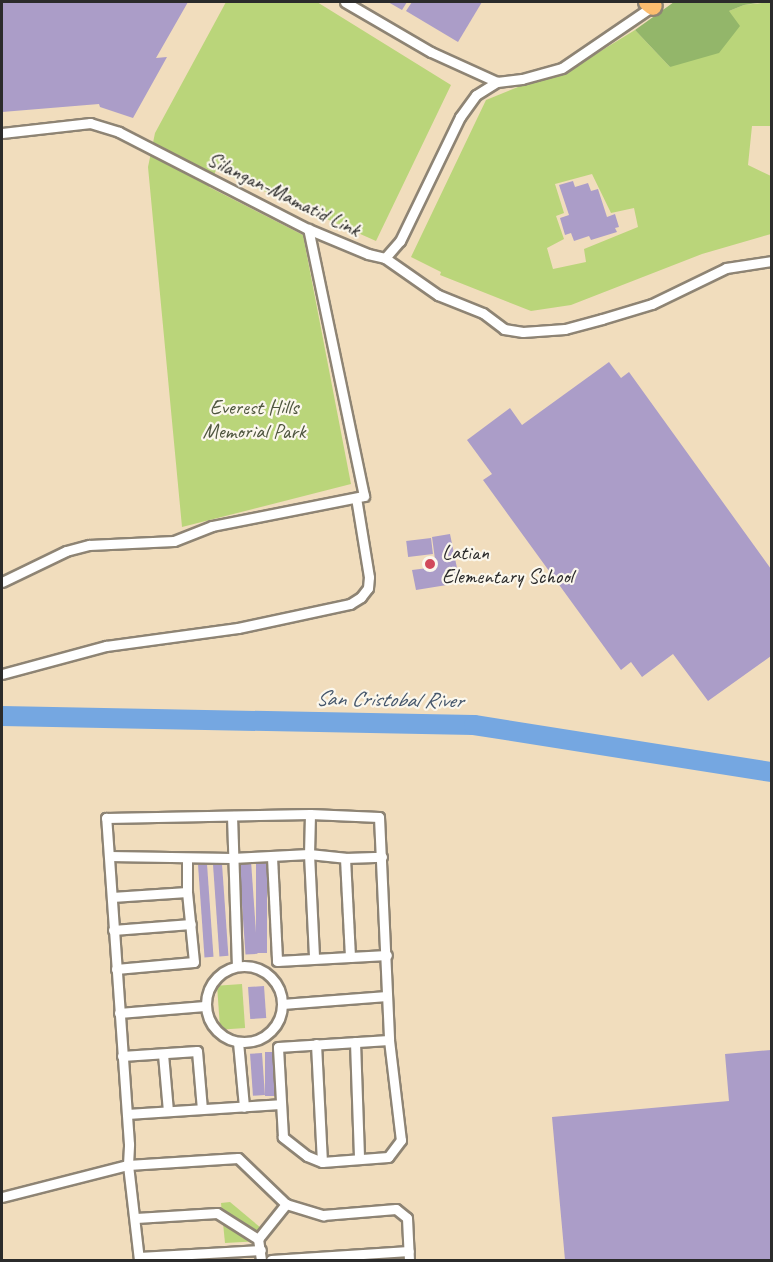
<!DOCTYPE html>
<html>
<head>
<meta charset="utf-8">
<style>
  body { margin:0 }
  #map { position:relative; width:773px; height:1262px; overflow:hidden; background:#f1ddbd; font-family:Caveat,sans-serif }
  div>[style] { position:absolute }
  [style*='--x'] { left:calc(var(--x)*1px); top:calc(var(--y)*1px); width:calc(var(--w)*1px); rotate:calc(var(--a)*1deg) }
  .green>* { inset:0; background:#bad57a; transform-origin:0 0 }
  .forest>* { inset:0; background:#93b66a }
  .river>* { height:20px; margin:-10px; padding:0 10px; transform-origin:10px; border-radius:10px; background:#75a7e1 }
  .building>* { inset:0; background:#ab9dc8; transform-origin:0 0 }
  .roads { filter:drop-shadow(2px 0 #8e8474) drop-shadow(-2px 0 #8e8474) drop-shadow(0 2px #8e8474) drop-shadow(0 -2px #8e8474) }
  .street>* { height:9px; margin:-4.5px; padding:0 4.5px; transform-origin:4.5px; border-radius:4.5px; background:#fff }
  .street>.ring { margin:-4.5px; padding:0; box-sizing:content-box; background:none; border:9px solid #fff; border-radius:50% }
  .highway>* { height:18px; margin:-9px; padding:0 9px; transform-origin:9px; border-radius:9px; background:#fcbd6f }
  .dots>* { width:16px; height:16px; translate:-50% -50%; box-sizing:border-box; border:3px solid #fbf7ec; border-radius:50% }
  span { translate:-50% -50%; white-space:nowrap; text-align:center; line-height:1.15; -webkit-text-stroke:4.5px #fbf7ec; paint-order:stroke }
  .street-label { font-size:21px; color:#2b2b2b }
  .park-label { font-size:21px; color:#4f563f }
  .poi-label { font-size:21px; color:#2b2b2b }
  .left { translate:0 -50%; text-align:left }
  .water-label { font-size:22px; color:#45566b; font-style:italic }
  .frame { position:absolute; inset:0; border:3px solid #2b2b2b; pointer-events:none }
</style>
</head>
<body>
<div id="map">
  <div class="green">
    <i style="clip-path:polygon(226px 2px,317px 2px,451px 85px,376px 241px,216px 170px,209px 187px,303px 235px,351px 484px,182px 527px,148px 167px,155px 133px)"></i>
    <i style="clip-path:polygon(evenodd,771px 2px,771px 126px,752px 126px,748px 165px,771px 176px,771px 234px,702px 254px,571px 305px,531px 311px,440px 275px,441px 272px,411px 257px,486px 100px,523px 85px,560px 76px,635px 30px,670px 67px,729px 11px,744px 5px,771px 2px,592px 174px,611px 213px,634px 208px,638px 227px,584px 249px,586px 262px,553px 269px,547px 248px,564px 239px,556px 216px,564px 213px,555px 184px,592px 174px)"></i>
    <i style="left:242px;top:984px;width:44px;height:25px;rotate:86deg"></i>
    <i style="clip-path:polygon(230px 1202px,261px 1228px,263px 1241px,225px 1243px,221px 1203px)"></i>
  </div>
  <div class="forest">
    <i style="clip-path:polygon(674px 2px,764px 2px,744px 5px,729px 11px,740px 26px,719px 53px,670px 67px,635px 30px)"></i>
  </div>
  <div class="river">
    <i style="--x:2;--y:716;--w:472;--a:1.1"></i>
    <i style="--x:474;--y:725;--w:302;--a:9"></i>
  </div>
  <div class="building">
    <i style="clip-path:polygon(2px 2px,188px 2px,156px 58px,167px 57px,133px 118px,100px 107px,99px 104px,2px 112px)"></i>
    <i style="clip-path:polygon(388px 2px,407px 2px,402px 10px)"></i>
    <i style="clip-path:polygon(412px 2px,482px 2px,458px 42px,406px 11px)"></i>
    <i style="clip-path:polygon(573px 181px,575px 187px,588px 183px,591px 191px,598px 189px,607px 217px,615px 214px,619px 227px,615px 228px,617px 232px,591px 240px,589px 236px,574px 241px,571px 233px,565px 235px,560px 218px,569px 215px,559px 185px)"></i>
    <i style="clip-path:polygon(609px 362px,621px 378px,629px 372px,771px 569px,771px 656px,708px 701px,673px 654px,642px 677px,631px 662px,621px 670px,483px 480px,492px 474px,467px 440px,510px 408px,522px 425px)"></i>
    <i style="clip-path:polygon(450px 534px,458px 573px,450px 575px,453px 584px,416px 590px,412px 570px,436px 567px,432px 537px)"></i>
    <i style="left:431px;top:538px;width:16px;height:25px;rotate:83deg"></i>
    <i style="left:251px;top:861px;width:93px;height:12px;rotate:86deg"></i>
    <i style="left:256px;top:862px;width:11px;height:91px"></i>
    <i style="left:207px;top:864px;width:93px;height:9px;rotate:86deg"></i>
    <i style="left:222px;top:864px;width:92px;height:9px;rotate:86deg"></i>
    <i style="left:264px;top:986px;width:32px;height:16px;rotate:86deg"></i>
    <i style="clip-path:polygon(771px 1050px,771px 1260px,565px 1260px,552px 1117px,729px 1101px,725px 1054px)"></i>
    <i style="left:265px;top:1052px;width:11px;height:44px"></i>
    <i style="left:262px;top:1053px;width:42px;height:12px;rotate:86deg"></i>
  </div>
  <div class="roads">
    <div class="street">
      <i style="--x:345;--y:2;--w:99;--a:30.2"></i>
      <i style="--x:431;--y:52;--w:72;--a:24.4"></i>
      <i style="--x:2;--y:133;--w:89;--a:-6.5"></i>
      <i style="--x:90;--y:123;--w:30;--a:17"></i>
      <i style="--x:119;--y:132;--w:212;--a:27.2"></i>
      <i style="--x:308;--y:229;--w:65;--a:22.6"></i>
      <i style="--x:368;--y:254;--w:17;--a:13"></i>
      <i style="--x:385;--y:258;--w:23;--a:-49"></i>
      <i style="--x:400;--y:241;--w:138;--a:-64.2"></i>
      <i style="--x:460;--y:117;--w:27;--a:-54"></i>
      <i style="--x:476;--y:95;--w:25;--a:-32"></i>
      <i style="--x:497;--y:82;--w:25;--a:-7"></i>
      <i style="--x:522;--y:79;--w:41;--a:-15.4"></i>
      <i style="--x:562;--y:68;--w:110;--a:-34.3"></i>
      <i style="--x:385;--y:258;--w:65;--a:34.9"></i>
      <i style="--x:438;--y:295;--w:48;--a:21.8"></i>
      <i style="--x:483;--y:313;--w:26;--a:37"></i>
      <i style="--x:504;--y:329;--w:19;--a:9"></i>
      <i style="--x:523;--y:332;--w:42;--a:-4.1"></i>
      <i style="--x:565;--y:329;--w:38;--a:-15"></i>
      <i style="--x:602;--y:319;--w:52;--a:-16.7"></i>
      <i style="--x:652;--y:304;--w:82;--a:-25.9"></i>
      <i style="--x:726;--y:268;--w:47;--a:-8.7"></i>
      <i style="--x:2;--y:582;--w:71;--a:-25.8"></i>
      <i style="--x:66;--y:551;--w:24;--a:-15"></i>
      <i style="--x:89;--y:545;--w:85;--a:-2.7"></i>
      <i style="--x:174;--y:541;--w:41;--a:-21.5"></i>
      <i style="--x:212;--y:526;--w:155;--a:-11.2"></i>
      <i style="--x:364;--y:496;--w:273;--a:-101.8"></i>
      <i style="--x:2;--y:674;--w:108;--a:-15.1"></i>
      <i style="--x:106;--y:646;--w:133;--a:-7.8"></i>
      <i style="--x:238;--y:628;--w:115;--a:-12.1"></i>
      <i style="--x:350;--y:604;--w:13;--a:-32"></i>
      <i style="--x:361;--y:597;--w:11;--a:-52"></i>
      <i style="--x:368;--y:588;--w:11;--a:-85"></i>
      <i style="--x:369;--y:577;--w:80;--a:-99.3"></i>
      <i style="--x:310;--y:814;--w:40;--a:91.4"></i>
      <i style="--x:309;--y:854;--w:104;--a:87.2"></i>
      <i style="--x:232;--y:816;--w:150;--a:88.1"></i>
      <i style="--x:109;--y:856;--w:123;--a:0.9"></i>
      <i style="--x:232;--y:858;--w:77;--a:-3"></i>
      <i style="--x:309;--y:854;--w:36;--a:6"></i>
      <i style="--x:345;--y:858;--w:37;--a:-2"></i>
      <i style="--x:272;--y:857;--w:104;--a:87.2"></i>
      <i style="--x:277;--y:961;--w:110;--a:-3.1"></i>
      <i style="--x:345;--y:858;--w:99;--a:87.1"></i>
      <i style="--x:112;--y:897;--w:75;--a:-3.8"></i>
      <i style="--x:113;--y:930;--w:78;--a:-4.4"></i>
      <i class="ring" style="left:206px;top:966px;width:67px;height:67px"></i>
      <i style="--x:116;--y:969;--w:78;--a:-5.1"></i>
      <i style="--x:194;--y:962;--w:70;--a:-95.7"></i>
      <i style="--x:187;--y:892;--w:34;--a:-90"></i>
      <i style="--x:282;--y:1004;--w:105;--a:-4.4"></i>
      <i style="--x:119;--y:1013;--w:86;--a:-4.7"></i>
      <i style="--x:238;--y:1042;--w:65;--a:84.7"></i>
      <i style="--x:355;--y:1042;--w:117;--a:88"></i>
      <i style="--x:316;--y:1044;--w:118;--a:87.1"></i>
      <i style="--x:163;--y:1054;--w:57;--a:85"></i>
      <i style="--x:122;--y:1056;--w:75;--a:-3.8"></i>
      <i style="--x:197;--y:1051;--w:58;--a:85.1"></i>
      <i style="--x:127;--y:1114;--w:153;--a:-3.7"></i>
      <i style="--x:2;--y:1197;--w:130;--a:-14.3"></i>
      <i style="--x:128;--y:1165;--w:110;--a:-3.6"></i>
      <i style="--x:238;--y:1158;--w:66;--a:43.8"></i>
      <i style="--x:286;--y:1204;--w:39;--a:17"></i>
      <i style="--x:323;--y:1215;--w:73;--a:-4.7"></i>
      <i style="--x:396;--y:1209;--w:14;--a:39"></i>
      <i style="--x:407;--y:1218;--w:42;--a:87.3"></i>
      <i style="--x:136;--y:1218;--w:81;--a:-3.5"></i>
      <i style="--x:217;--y:1213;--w:49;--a:32.4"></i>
      <i style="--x:139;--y:1257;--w:122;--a:-3.3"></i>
      <i style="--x:139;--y:1260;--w:96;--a:-96.6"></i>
      <i style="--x:128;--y:1165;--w:21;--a:-87"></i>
      <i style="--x:129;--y:1144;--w:327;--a:-94"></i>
      <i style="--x:106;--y:818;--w:204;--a:-1.1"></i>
      <i style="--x:310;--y:814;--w:69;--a:2.5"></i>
      <i style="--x:379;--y:817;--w:223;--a:87.4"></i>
      <i style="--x:389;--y:1040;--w:101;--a:83.2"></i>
      <i style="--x:401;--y:1140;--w:21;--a:127"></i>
      <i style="--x:388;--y:1157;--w:66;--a:175.7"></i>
      <i style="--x:322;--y:1162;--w:16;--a:-158"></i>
      <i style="--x:307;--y:1156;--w:31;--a:-142"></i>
      <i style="--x:283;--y:1137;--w:90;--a:-93.2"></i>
      <i style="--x:278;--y:1047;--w:111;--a:-3.6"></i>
      <i style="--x:261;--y:1260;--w:21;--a:-98"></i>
      <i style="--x:258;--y:1239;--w:45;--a:-51.3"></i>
      <i style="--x:271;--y:1260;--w:138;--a:-3.7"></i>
    </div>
    <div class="highway">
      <i style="--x:648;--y:2;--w:6;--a:39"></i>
    </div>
  </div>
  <div class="dots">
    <i style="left:430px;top:564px;background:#d1495b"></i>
  </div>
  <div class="street-label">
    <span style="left:284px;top:194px;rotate:26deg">Silangan-Mamatid Link</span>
  </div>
  <div class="park-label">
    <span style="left:254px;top:419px">Everest Hills<br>Memorial Park</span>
  </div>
  <div class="poi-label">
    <span class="left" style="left:442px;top:564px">Latian<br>Elementary School</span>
  </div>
  <div class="water-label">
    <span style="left:389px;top:700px;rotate:1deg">San Cristobal River</span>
  </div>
  <div class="frame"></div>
</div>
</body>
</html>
